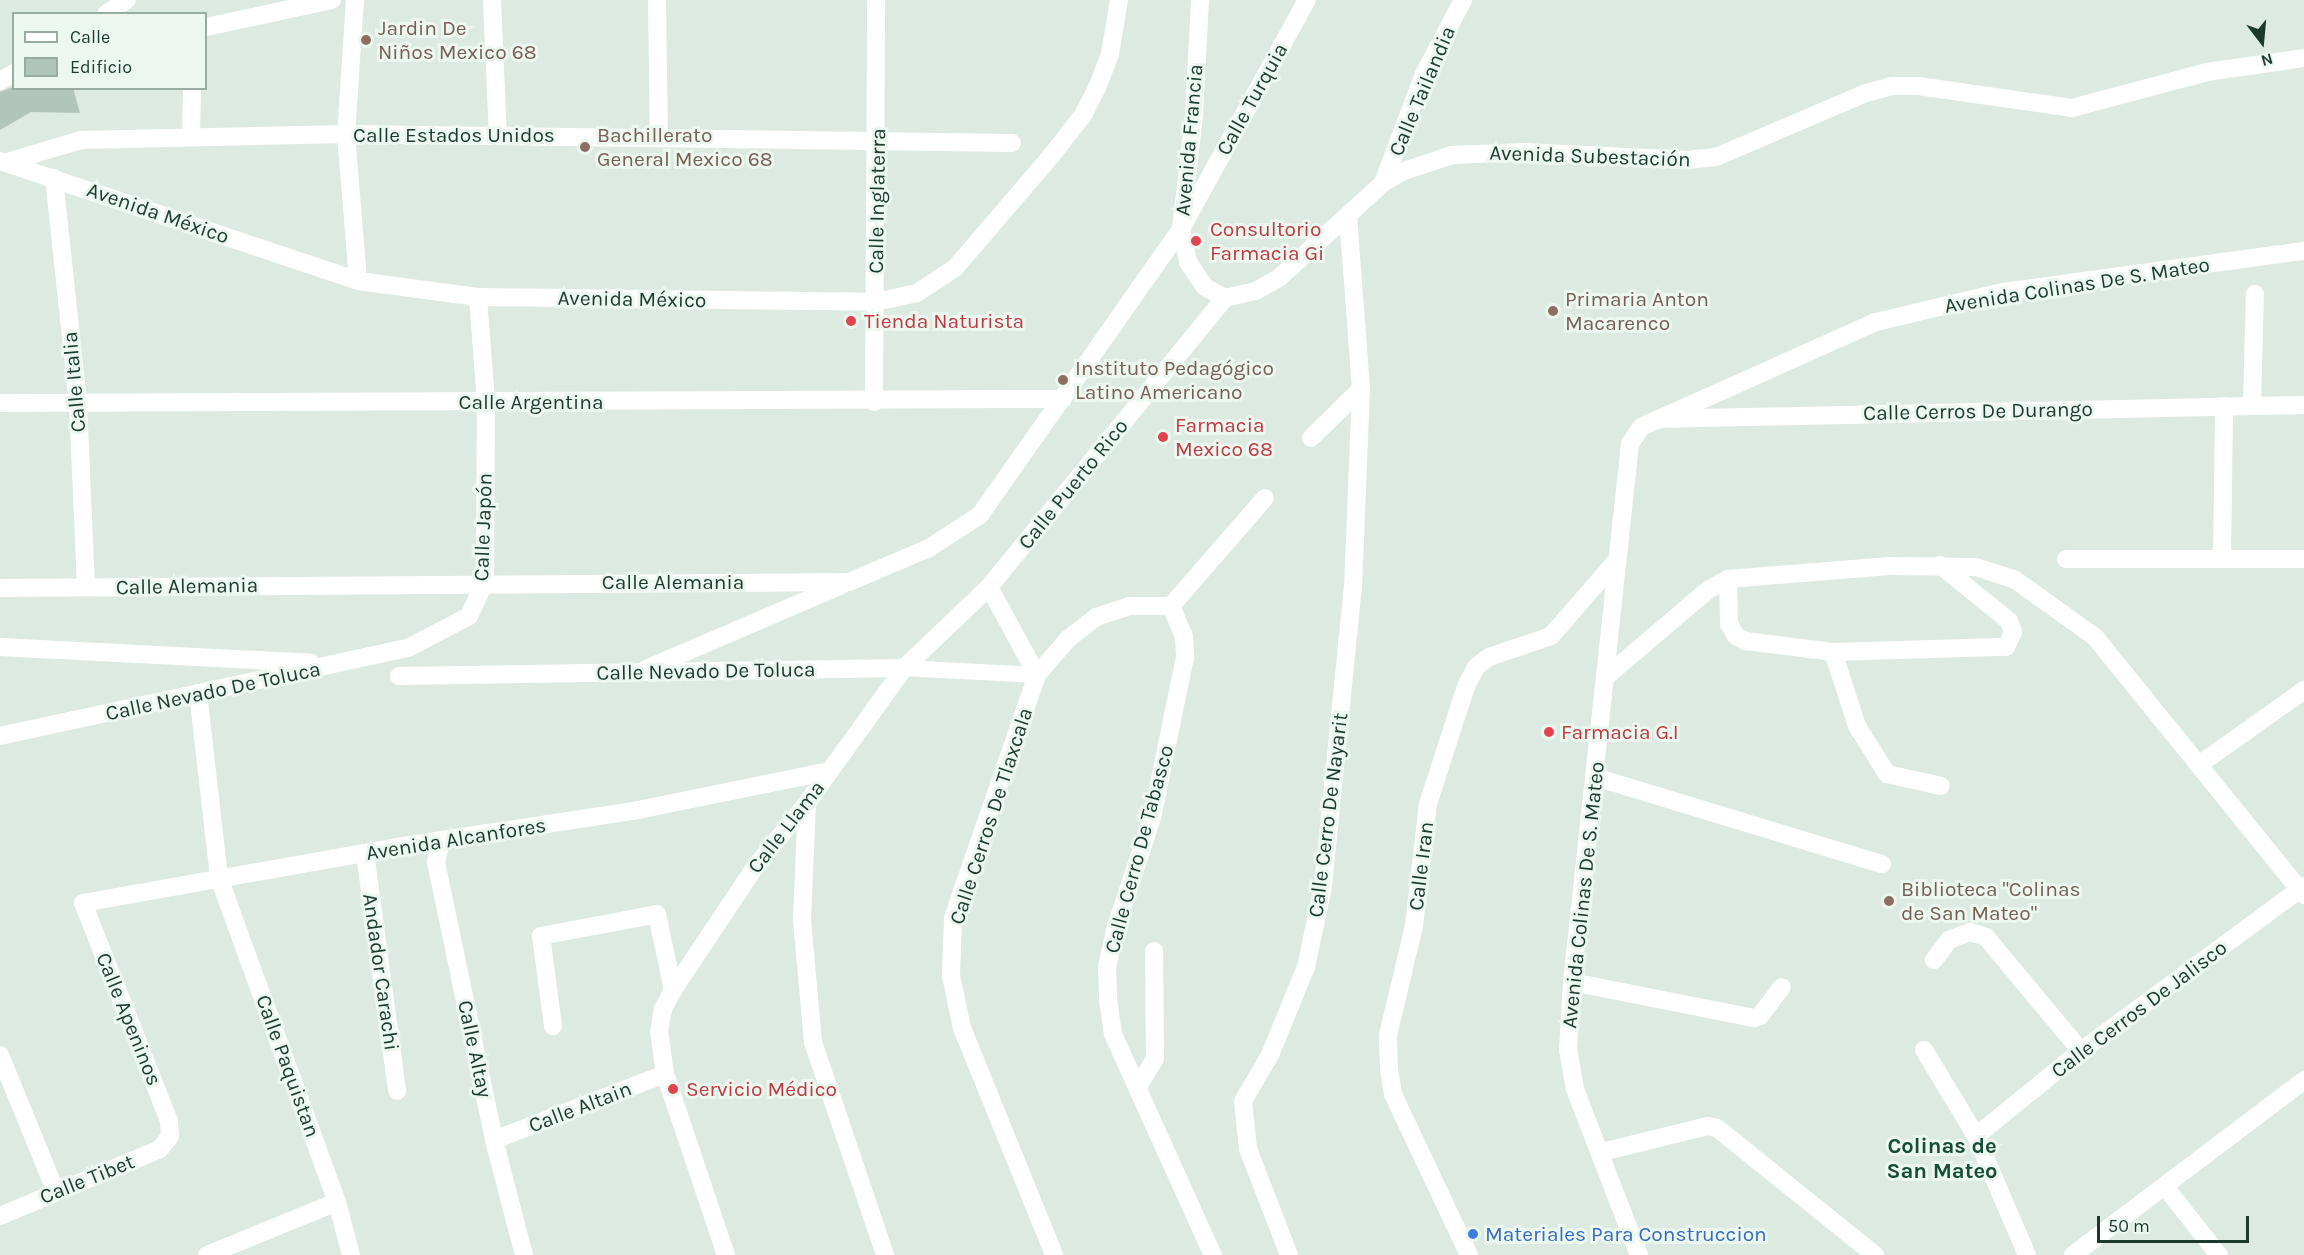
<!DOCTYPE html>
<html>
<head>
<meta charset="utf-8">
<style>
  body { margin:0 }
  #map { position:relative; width:2304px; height:1255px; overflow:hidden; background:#dceae2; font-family:Karla,sans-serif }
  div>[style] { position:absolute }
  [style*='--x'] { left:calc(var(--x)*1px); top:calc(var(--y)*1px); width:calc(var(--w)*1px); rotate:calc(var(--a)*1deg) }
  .building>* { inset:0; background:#b1c5ba }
  .pedestrian>* { height:16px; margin:-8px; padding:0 8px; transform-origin:8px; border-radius:8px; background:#fff }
  .minor>* { height:18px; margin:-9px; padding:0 9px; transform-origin:9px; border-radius:9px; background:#fff }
  .tertiary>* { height:18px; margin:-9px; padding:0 9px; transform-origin:9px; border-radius:9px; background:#fff }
  .dots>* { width:16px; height:16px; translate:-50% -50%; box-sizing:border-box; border:3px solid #ecf7f0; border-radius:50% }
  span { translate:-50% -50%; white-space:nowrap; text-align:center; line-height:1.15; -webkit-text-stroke:6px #ecf7f0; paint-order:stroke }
  .education-label { font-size:21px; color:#785e54 }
  .left { translate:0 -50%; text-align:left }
  .street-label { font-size:21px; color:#1c3b2e }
  .health-label { font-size:21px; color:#be3a42 }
  .shop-label { font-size:21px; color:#366cbe }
  .neighbourhood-label { font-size:22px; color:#164e38; font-weight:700 }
  .legend { position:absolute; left:12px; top:12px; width:195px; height:78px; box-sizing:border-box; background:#ecf7f0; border:2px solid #99aca2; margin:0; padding:8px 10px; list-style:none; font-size:18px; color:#1c3b2e }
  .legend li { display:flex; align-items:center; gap:12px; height:30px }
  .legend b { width:30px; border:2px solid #99aca2 }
  .north { position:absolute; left:2232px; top:12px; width:60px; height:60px; -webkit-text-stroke:4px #ecf7f0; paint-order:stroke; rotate:164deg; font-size:16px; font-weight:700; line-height:24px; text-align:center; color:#1c3b2e }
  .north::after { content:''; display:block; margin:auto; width:21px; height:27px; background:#1c3b2e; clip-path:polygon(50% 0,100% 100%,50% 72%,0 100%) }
  .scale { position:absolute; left:2097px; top:1216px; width:152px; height:27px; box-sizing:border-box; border:3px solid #1c3b2e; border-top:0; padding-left:8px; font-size:18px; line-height:21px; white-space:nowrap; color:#1c3b2e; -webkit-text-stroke:4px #ecf7f0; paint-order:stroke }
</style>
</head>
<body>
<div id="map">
  <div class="building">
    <i style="clip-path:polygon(10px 88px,73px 88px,80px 113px,31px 112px,0 130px,0 92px)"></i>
  </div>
  <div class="pedestrian">
    <i style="--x:904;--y:668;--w:133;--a:3"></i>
  </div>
  <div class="minor">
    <i style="--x:355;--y:0;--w:134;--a:93.8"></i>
    <i style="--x:346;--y:134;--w:147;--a:85.3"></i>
    <i style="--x:492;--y:0;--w:135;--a:87.5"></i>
    <i style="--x:657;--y:0;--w:137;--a:89.2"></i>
    <i style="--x:106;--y:14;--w:25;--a:-34"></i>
    <i style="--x:206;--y:27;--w:129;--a:-12.1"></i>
    <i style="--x:0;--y:81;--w:16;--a:-30"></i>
    <i style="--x:191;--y:137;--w:49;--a:-88.8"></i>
    <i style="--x:7;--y:162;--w:77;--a:-16.6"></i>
    <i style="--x:81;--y:140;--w:265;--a:-1.3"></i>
    <i style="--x:346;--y:134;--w:666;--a:0.77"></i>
    <i style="--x:54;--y:178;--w:226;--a:83.9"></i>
    <i style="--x:78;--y:403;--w:184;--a:87.5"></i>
    <i style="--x:1383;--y:183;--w:116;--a:-69.4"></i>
    <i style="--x:1424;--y:74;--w:84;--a:-62.2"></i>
    <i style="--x:874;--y:402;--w:402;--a:-89.7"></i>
    <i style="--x:0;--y:403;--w:1063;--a:-0.22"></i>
    <i style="--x:2252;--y:405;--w:111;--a:-88.5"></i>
    <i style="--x:1658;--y:419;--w:646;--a:-1.24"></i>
    <i style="--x:1311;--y:438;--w:70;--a:-44.4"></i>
    <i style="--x:2222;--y:557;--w:151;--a:-89.2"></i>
    <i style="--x:2066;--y:559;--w:238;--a:0"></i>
    <i style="--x:1728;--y:579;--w:45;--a:88.7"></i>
    <i style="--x:1729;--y:624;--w:14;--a:60"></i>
    <i style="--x:1736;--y:636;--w:11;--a:27"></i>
    <i style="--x:1746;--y:641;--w:88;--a:7.2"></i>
    <i style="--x:1833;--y:652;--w:173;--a:-1.7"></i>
    <i style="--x:2006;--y:647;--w:17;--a:-65"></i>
    <i style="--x:2013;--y:632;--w:12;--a:-110"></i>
    <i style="--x:2009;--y:621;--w:89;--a:-140.9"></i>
    <i style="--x:989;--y:587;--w:100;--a:61.4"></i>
    <i style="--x:1037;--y:675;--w:257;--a:109.1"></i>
    <i style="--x:953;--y:918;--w:58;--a:92"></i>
    <i style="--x:951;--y:976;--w:53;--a:78.1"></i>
    <i style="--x:962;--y:1028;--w:245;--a:67.9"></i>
    <i style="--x:0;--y:588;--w:849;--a:-0.4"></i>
    <i style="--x:849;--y:582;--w:87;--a:-23"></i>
    <i style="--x:929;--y:548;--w:61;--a:-32.9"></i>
    <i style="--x:980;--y:515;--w:350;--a:-54.9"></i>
    <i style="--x:1181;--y:229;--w:261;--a:-61.2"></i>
    <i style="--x:1171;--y:606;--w:33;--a:67"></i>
    <i style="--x:1184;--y:636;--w:21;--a:87"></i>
    <i style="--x:1185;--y:657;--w:164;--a:101.6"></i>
    <i style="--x:1152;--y:818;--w:114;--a:108.4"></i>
    <i style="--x:1116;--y:926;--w:42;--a:102.4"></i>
    <i style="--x:1107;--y:967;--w:32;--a:88"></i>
    <i style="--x:1108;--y:999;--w:35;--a:82"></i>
    <i style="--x:1113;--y:1034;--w:243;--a:65.7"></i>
    <i style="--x:1171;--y:606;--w:143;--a:-49"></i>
    <i style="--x:0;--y:647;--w:311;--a:2.9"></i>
    <i style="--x:1833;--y:652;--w:78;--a:72"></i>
    <i style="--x:1857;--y:726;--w:57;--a:58"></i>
    <i style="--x:1887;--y:774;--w:55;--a:12.5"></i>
    <i style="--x:646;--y:669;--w:213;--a:-23.2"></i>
    <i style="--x:1037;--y:675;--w:48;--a:-49.3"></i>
    <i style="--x:1068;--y:639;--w:36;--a:-38"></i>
    <i style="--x:1096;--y:617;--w:35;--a:-18"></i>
    <i style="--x:1129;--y:606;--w:42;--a:0"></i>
    <i style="--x:399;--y:676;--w:505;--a:-0.91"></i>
    <i style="--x:198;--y:693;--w:186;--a:83.5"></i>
    <i style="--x:219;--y:878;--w:345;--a:70"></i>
    <i style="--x:337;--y:1202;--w:55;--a:75.2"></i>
    <i style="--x:0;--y:736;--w:417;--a:-12.2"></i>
    <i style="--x:408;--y:648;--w:69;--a:-27.7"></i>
    <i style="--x:469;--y:616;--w:38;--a:-65"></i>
    <i style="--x:485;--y:582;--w:180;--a:-89.7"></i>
    <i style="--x:486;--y:402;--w:105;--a:-94.4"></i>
    <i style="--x:2200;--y:764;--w:128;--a:-35.4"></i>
    <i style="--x:1595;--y:777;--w:300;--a:16.9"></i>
    <i style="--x:807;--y:803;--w:116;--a:92.5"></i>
    <i style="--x:802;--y:919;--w:123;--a:84.9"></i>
    <i style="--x:813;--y:1042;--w:225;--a:71.3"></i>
    <i style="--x:441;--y:841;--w:22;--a:103"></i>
    <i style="--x:436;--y:862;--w:284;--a:78.2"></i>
    <i style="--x:494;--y:1140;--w:119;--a:75.4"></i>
    <i style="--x:365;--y:853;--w:240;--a:82.3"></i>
    <i style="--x:1934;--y:960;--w:25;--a:-53"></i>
    <i style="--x:1949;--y:940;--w:22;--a:-21"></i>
    <i style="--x:1970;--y:932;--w:17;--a:17"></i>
    <i style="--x:1986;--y:937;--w:148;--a:50.2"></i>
    <i style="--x:1572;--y:982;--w:186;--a:11.2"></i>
    <i style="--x:1754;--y:1018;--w:6;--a:-18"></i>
    <i style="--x:1760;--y:1016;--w:36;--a:-53"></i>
    <i style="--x:553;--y:1026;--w:91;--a:-97.6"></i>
    <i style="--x:541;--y:936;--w:118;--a:-10.7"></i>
    <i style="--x:657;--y:914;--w:78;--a:78.1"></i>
    <i style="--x:1924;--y:1050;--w:100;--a:58.8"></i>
    <i style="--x:1976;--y:1136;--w:129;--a:66.8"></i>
    <i style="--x:0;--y:1055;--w:146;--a:67.8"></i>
    <i style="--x:1139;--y:1085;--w:31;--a:-59"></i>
    <i style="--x:1155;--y:1058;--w:107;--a:-90.5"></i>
    <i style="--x:1976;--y:1136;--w:135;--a:-39"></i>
    <i style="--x:2081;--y:1051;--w:277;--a:-36.5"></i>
    <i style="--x:494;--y:1140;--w:183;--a:-21.1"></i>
    <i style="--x:1602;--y:1152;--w:109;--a:-13.8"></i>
    <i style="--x:1708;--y:1126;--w:9;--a:13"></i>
    <i style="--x:1717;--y:1128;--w:203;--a:38.8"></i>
    <i style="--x:2166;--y:1188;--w:85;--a:51.7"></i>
    <i style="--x:0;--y:1216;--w:173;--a:-22.7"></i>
    <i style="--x:160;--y:1149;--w:16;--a:-52"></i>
    <i style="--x:170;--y:1136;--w:15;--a:-94"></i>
    <i style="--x:169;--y:1121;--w:234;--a:-111.5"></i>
    <i style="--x:83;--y:903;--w:319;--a:-10.1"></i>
    <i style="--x:397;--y:847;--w:244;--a:-8.7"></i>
    <i style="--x:638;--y:810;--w:195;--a:-11.5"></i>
    <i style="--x:207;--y:1255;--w:140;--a:-22.2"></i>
    <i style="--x:726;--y:1255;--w:191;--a:-108.6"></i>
    <i style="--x:665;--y:1074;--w:43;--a:-97.9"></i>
    <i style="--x:659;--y:1031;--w:22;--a:-80"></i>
    <i style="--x:663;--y:1009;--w:21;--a:-62"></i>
    <i style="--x:673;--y:990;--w:148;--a:-56.3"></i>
    <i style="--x:755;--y:867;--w:82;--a:-50.9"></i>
    <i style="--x:807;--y:803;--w:166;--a:-54.3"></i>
    <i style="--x:904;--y:668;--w:117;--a:-43.6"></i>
    <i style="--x:989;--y:587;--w:373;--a:-50.8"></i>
    <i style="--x:1289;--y:1255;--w:114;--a:-111.1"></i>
    <i style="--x:1248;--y:1149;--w:48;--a:-95.9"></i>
    <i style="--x:1243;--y:1101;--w:53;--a:-59.6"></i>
    <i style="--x:1270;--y:1055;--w:95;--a:-67.8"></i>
    <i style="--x:1306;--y:967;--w:83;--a:-78.1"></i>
    <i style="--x:1323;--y:886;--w:300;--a:-84.3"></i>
    <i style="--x:1353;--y:588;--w:199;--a:-87.7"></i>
    <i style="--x:1361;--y:389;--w:174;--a:-94.3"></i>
    <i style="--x:1469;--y:1255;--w:178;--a:-115.3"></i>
    <i style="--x:1393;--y:1094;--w:24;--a:-99"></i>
    <i style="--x:1389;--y:1070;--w:35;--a:-92"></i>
    <i style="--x:1388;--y:1035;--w:112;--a:-76.6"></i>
    <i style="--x:1414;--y:926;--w:123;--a:-83.5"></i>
    <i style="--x:1428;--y:804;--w:124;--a:-72.1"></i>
    <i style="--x:1466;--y:686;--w:21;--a:-62"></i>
    <i style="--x:1476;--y:667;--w:16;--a:-38"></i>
    <i style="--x:1489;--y:657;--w:65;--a:-18.7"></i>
    <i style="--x:1551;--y:636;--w:101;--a:-49"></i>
    <i style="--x:2073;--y:1255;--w:290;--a:-37.1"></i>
  </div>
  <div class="tertiary">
    <i style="--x:1200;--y:0;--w:116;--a:93"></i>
    <i style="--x:1194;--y:116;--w:114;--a:96.6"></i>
    <i style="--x:1181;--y:229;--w:34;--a:78"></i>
    <i style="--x:1188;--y:262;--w:30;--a:56"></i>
    <i style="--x:1205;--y:287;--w:23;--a:29"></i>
    <i style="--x:1225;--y:298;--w:32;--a:-13"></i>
    <i style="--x:1256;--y:291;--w:28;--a:-30"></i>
    <i style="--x:1280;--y:277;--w:139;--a:-42.4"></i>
    <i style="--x:1383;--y:183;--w:24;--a:-30"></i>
    <i style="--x:1404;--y:171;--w:51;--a:-18.4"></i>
    <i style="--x:1452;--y:155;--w:73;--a:-2.4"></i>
    <i style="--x:1525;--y:152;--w:163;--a:2.8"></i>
    <i style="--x:1688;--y:160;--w:28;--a:-6"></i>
    <i style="--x:1716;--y:157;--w:163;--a:-23.1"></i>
    <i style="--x:1866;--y:93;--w:27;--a:-15"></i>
    <i style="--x:1892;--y:86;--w:26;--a:0"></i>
    <i style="--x:1918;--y:86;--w:156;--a:8.1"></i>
    <i style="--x:2072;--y:108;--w:140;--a:-14.9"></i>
    <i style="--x:2207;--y:72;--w:98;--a:-8.2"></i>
    <i style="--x:0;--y:161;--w:378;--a:18.5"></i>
    <i style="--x:358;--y:281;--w:121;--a:7.6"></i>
    <i style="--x:478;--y:297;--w:398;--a:0.7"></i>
    <i style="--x:876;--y:302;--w:42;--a:-12.4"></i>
    <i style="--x:917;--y:293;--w:45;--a:-33.3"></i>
    <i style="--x:955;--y:268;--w:148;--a:-49.4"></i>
    <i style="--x:1051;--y:156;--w:52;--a:-52"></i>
    <i style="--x:1083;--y:115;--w:30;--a:-63"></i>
    <i style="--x:1097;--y:88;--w:36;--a:-69"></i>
    <i style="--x:1110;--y:54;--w:55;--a:-80.5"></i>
    <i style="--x:1608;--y:675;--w:131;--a:-40.4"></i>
    <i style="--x:1708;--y:590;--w:23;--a:-29"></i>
    <i style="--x:1728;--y:579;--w:162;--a:-4.6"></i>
    <i style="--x:1889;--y:566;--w:87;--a:0.7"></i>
    <i style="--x:1976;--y:567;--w:40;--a:18"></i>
    <i style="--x:2014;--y:579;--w:100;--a:35.6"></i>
    <i style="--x:2095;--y:637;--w:332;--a:51"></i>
    <i style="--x:1639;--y:1255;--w:178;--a:-111.1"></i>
    <i style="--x:1575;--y:1089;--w:40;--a:-100"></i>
    <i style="--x:1568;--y:1050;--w:68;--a:-86.6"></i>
    <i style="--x:1572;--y:982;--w:541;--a:-83.85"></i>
    <i style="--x:1630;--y:444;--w:20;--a:-57"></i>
    <i style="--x:1641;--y:427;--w:257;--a:-24.1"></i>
    <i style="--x:1876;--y:322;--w:130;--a:-13.3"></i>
    <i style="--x:2003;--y:292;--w:304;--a:-7.8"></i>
  </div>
  <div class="dots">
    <i style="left:366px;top:40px;background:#8d6e63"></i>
    <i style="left:585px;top:147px;background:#8d6e63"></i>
    <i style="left:1196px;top:241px;background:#e0444e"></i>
    <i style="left:1553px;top:311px;background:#8d6e63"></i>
    <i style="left:851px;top:321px;background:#e0444e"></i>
    <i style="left:1063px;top:380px;background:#8d6e63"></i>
    <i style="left:1163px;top:437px;background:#e0444e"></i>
    <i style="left:1549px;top:732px;background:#e0444e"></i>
    <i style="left:1889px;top:901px;background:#8d6e63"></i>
    <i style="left:673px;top:1089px;background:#e0444e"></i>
    <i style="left:1473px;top:1234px;background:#3f7fe0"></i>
  </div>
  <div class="education-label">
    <span class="left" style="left:378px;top:40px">Jardin De<br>Niños Mexico 68</span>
    <span class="left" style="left:597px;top:147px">Bachillerato<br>General Mexico 68</span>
    <span class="left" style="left:1565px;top:311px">Primaria Anton<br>Macarenco</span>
    <span class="left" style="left:1075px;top:380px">Instituto Pedagógico<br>Latino Americano</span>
    <span class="left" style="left:1901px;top:901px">Biblioteca "Colinas<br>de San Mateo"</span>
  </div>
  <div class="street-label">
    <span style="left:1422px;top:91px;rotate:-67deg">Calle Tailandia</span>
    <span style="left:1252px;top:99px;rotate:-61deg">Calle Turquia</span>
    <span style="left:454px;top:135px">Calle Estados Unidos</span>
    <span style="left:1189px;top:140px;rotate:-85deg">Avenida Francia</span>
    <span style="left:1590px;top:156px;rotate:2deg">Avenida Subestación</span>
    <span style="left:877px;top:201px;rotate:-89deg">Calle Inglaterra</span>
    <span style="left:158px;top:213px;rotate:19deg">Avenida México</span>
    <span style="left:2077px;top:285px;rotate:-9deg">Avenida Colinas De S. Mateo</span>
    <span style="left:632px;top:299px;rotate:1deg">Avenida México</span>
    <span style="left:74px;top:382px;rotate:-95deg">Calle Italia</span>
    <span style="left:531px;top:402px">Calle Argentina</span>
    <span style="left:1978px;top:411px;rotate:-1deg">Calle Cerros De Durango</span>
    <span style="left:1073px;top:484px;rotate:-51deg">Calle Puerto Rico</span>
    <span style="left:483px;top:527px;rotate:-88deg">Calle Japón</span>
    <span style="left:673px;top:582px">Calle Alemania</span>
    <span style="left:187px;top:586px;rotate:-1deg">Calle Alemania</span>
    <span style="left:706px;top:671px;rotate:-1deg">Calle Nevado De Toluca</span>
    <span style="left:213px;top:691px;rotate:-12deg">Calle Nevado De Toluca</span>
    <span style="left:1328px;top:815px;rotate:-83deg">Calle Cerro De Nayarit</span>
    <span style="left:991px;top:816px;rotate:-72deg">Calle Cerros De Tlaxcala</span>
    <span style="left:786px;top:827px;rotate:-52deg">Calle Llama</span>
    <span style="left:456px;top:839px;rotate:-9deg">Avenida Alcanfores</span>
    <span style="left:1139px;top:849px;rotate:-75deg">Calle Cerro De Tabasco</span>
    <span style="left:1421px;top:866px;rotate:-83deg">Calle Iran</span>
    <span style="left:1583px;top:895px;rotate:-84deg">Avenida Colinas De S. Mateo</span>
    <span style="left:381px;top:972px;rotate:82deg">Andador Carachi</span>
    <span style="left:2139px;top:1009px;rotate:-37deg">Calle Cerros De Jalisco</span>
    <span style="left:129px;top:1019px;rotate:68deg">Calle Apeninos</span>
    <span style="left:475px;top:1049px;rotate:78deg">Calle Altay</span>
    <span style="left:288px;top:1066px;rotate:70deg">Calle Paquistan</span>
    <span style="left:580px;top:1107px;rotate:-21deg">Calle Altain</span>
    <span style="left:87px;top:1179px;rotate:-22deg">Calle Tibet</span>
  </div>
  <div class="health-label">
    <span class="left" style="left:1210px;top:241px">Consultorio<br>Farmacia Gi</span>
    <span class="left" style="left:864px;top:321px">Tienda Naturista</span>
    <span class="left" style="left:1175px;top:437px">Farmacia<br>Mexico 68</span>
    <span class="left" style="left:1561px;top:732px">Farmacia G.I</span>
    <span class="left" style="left:686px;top:1089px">Servicio Médico</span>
  </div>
  <div class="shop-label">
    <span class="left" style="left:1485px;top:1234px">Materiales Para Construccion</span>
  </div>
  <div class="neighbourhood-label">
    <span style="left:1942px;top:1159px">Colinas de<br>San Mateo</span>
  </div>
  <ul class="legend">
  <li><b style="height:8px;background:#fff"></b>Calle</li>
  <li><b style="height:16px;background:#b1c5ba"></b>Edificio</li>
  </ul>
  <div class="north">N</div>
  <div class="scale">50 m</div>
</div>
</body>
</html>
